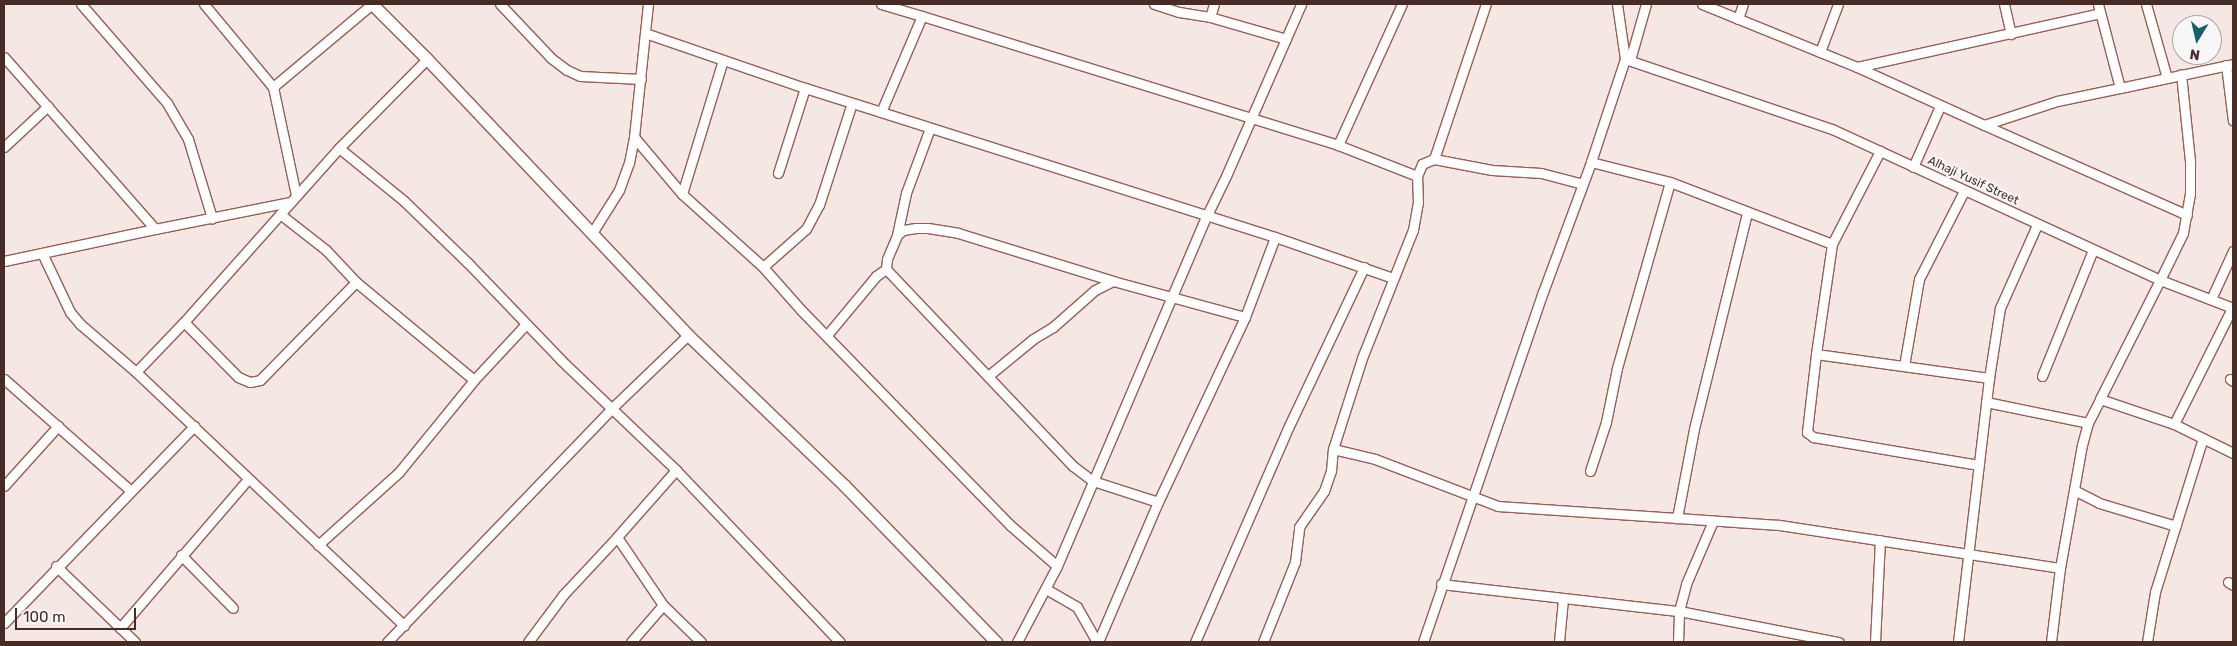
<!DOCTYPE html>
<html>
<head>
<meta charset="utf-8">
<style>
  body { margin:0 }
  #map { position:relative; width:2237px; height:646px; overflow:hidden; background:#f5e7e3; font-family:Rubik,sans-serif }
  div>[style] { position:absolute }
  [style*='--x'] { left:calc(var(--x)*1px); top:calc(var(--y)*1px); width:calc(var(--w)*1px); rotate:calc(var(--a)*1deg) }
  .roads { filter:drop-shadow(1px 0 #9a5e4f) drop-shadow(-1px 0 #9a5e4f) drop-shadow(0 1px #9a5e4f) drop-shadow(0 -1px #9a5e4f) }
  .minor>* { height:9px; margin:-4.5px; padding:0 4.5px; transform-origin:4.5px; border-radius:4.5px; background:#fff }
  .tertiary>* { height:11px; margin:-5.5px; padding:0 5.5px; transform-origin:5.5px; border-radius:5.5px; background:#fff }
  span { translate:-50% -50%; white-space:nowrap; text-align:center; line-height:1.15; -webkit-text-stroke:4.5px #f7f7f7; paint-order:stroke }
  .street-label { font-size:12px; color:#472c26 }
  .frame { position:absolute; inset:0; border:5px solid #472c26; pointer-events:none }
  .north { position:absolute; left:2172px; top:15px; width:50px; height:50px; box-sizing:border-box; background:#f7f7f7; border:1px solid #b1a6a3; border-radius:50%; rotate:189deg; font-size:14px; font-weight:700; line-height:20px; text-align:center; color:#472c26 }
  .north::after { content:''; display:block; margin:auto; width:18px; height:22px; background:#18616f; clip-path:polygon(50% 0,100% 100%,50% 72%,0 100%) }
  .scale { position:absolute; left:15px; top:608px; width:121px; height:22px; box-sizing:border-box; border:2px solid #472c26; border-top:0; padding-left:6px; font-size:15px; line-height:18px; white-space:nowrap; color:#472c26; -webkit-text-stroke:4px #f7f7f7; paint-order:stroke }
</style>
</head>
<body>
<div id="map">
  <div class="roads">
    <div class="minor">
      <i style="--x:81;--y:4;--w:131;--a:49"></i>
      <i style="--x:167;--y:103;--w:42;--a:59.7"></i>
      <i style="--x:188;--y:139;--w:83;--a:73.1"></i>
      <i style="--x:204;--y:4;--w:108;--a:50.3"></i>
      <i style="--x:273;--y:87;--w:110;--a:78"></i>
      <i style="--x:500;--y:4;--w:74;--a:46.6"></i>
      <i style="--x:551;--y:58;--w:20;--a:37"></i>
      <i style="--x:567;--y:70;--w:14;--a:25"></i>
      <i style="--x:580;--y:76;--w:61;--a:2.8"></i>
      <i style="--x:881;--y:4;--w:43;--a:16.3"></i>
      <i style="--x:1154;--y:4;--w:26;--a:18"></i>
      <i style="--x:1179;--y:12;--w:31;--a:9"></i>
      <i style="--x:1210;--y:17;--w:79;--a:16.1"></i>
      <i style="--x:1617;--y:4;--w:56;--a:81.7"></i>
      <i style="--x:1625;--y:59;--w:219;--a:18.7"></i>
      <i style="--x:1832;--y:129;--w:361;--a:24.7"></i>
      <i style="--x:2160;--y:280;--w:52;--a:-63.9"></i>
      <i style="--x:2183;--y:233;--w:40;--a:-80"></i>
      <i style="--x:2190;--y:194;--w:33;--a:-90"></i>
      <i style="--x:2190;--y:161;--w:87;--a:-95.9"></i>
      <i style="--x:1702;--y:4;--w:167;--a:22.1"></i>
      <i style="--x:1857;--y:67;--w:140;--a:24.5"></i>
      <i style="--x:1984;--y:125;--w:77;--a:-18.2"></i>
      <i style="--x:2057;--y:101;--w:64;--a:-11.7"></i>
      <i style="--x:2120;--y:88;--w:87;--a:-104.7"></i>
      <i style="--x:2004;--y:4;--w:31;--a:77"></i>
      <i style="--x:2146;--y:4;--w:77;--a:74.2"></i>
      <i style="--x:2167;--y:78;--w:67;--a:-12"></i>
      <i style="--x:1210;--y:17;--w:14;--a:-73"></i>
      <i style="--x:1738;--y:19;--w:16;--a:-72"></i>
      <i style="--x:645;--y:33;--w:169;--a:19"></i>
      <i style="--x:805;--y:88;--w:80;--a:17.5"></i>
      <i style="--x:1820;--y:52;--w:51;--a:-69.4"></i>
      <i style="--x:4;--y:57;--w:229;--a:48.7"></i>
      <i style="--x:155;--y:229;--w:138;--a:-11.3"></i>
      <i style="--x:1625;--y:59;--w:108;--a:108.3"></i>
      <i style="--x:1591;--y:162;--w:81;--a:14.2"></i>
      <i style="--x:1670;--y:182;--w:173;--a:20.9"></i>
      <i style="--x:1832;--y:244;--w:105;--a:-62.7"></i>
      <i style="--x:1630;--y:60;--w:58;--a:-74.1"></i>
      <i style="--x:2226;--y:65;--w:56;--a:82.9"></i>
      <i style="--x:1857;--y:67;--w:249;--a:-12.5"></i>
      <i style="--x:273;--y:87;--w:129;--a:-40"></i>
      <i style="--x:2120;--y:88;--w:48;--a:-12"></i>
      <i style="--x:1984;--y:125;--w:222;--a:23.9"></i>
      <i style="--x:634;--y:137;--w:75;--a:49.9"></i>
      <i style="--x:682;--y:194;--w:109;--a:42"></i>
      <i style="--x:763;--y:267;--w:57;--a:48.5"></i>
      <i style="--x:801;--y:310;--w:300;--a:45.8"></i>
      <i style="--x:1010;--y:525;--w:62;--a:41.1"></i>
      <i style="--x:1338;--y:145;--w:155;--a:-65.6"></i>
      <i style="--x:4;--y:147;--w:60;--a:-43"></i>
      <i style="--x:339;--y:148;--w:84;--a:39.2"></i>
      <i style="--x:404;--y:201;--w:89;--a:44.1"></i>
      <i style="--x:468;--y:263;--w:134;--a:46.2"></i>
      <i style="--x:561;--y:360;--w:159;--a:43.7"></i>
      <i style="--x:676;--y:470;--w:238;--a:46.4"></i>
      <i style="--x:1434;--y:159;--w:59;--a:10.7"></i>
      <i style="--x:1492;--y:170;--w:49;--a:3.5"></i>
      <i style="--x:1541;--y:173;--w:43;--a:14.7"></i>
      <i style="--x:1913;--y:167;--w:67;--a:-66.1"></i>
      <i style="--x:778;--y:173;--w:89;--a:-72.4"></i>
      <i style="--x:682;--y:194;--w:140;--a:-73"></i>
      <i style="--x:1747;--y:213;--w:222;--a:103.8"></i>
      <i style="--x:1694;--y:429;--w:91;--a:100.8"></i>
      <i style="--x:1677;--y:518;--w:102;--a:3.9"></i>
      <i style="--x:1779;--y:525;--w:284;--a:8.7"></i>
      <i style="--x:280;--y:214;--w:58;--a:38"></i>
      <i style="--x:326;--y:250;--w:44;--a:46.8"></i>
      <i style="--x:356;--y:282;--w:153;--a:39.7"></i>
      <i style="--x:592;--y:233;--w:51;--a:-57.9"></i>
      <i style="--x:619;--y:190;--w:29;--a:-70"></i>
      <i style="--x:629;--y:163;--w:26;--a:-79"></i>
      <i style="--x:634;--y:137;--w:134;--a:-84"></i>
      <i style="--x:897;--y:235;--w:43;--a:-77.9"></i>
      <i style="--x:906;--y:193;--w:69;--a:-69.7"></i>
      <i style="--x:1832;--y:244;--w:111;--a:98.3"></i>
      <i style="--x:1816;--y:354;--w:79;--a:96.6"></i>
      <i style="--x:1807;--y:432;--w:8;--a:40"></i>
      <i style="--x:1813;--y:437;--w:168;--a:9.6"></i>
      <i style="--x:42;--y:253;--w:65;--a:64.6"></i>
      <i style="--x:70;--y:312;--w:16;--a:50"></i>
      <i style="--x:80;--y:324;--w:74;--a:40.6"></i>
      <i style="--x:136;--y:372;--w:369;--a:43.4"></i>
      <i style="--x:4;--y:261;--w:154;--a:-12"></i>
      <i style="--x:763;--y:267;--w:57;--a:-41.5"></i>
      <i style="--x:806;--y:229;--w:27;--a:-62"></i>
      <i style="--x:819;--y:205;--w:107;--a:-72.1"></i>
      <i style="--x:886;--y:269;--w:272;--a:46.5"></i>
      <i style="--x:1073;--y:466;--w:25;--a:37"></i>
      <i style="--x:1093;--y:481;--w:68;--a:17.9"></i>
      <i style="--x:1393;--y:278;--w:125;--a:-160.8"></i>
      <i style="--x:1275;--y:237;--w:413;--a:-162.4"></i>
      <i style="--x:881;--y:112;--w:104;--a:-66.9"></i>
      <i style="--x:922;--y:16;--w:436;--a:17.2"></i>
      <i style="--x:1338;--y:145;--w:85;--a:21.4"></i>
      <i style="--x:2211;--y:299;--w:53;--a:-65.4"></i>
      <i style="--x:2233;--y:308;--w:78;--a:-159"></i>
      <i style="--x:2160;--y:280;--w:133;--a:116.8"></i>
      <i style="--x:2100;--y:399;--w:78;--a:18.7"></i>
      <i style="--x:2174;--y:424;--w:66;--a:26.2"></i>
      <i style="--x:184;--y:322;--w:77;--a:45.5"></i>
      <i style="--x:238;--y:377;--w:13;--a:23"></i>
      <i style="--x:250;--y:382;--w:10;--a:-11"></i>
      <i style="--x:260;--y:380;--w:137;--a:-45.6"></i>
      <i style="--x:827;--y:335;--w:77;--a:-50.3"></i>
      <i style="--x:876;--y:276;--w:12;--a:-35"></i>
      <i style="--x:886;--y:269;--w:10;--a:-84"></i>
      <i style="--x:887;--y:259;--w:26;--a:-67"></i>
      <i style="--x:897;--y:235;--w:8;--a:-40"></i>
      <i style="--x:903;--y:230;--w:13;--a:-9"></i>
      <i style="--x:916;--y:228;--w:12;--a:0"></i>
      <i style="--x:928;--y:228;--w:30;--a:9"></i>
      <i style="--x:958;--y:233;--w:162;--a:17.2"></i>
      <i style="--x:1113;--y:281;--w:137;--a:15.3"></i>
      <i style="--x:1816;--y:354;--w:175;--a:7.9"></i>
      <i style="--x:1904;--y:366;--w:88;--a:-80.2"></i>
      <i style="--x:1919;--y:279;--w:99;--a:-62.9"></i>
      <i style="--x:136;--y:372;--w:69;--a:-46.2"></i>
      <i style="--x:184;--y:322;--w:233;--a:-48.3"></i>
      <i style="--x:339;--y:148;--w:125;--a:-45.3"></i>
      <i style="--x:988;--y:376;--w:58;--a:-39.4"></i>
      <i style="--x:1033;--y:339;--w:23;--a:-31"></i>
      <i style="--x:1053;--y:327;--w:56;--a:-41.4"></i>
      <i style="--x:1095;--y:290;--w:20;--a:-27"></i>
      <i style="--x:2042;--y:376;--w:136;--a:-68"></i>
      <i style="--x:4;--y:379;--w:168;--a:41.4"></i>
      <i style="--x:2230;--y:379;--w:4;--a:34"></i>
      <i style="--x:1986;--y:402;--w:104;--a:11.6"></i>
      <i style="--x:2174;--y:424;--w:130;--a:-63.4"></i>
      <i style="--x:1333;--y:449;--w:43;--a:13.4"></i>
      <i style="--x:1375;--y:459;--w:132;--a:20.9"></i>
      <i style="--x:1498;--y:506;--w:179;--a:3.8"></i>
      <i style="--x:676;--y:470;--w:89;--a:131.4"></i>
      <i style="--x:617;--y:537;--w:82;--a:55.9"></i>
      <i style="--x:663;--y:605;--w:53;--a:44.2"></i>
      <i style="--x:1590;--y:471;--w:52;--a:-71.9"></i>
      <i style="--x:1606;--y:422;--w:55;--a:-78.5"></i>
      <i style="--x:1617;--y:368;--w:193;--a:-74.1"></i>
      <i style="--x:4;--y:486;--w:81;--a:-48"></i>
      <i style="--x:2074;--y:490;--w:28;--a:27"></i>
      <i style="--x:2099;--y:503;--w:80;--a:16.6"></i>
      <i style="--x:318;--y:545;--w:109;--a:-42"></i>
      <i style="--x:399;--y:472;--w:119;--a:-50.8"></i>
      <i style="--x:474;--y:380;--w:76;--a:-47.1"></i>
      <i style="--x:181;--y:555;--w:74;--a:45.5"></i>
      <i style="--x:56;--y:566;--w:110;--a:43.9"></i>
      <i style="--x:2228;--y:582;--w:6;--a:31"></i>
      <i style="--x:1441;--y:584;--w:240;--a:6.5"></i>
      <i style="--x:1679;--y:611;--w:163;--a:11"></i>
      <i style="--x:1046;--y:589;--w:36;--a:30"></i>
      <i style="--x:1077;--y:607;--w:40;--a:60.3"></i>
      <i style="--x:4;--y:623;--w:274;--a:-46"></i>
      <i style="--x:120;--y:628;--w:196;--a:-49.3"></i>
      <i style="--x:387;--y:642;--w:323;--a:-46.1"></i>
      <i style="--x:611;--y:409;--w:107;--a:-43.9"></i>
      <i style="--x:528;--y:642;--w:59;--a:-53.3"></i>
      <i style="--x:563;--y:595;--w:79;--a:-47"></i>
      <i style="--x:631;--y:642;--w:49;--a:-49.1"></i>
      <i style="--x:1017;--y:642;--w:86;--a:-62.2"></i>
      <i style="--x:1057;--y:566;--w:382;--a:-66.9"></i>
      <i style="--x:1207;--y:215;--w:43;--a:-64"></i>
      <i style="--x:1226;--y:176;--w:188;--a:-66.4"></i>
      <i style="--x:1098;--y:642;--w:152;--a:-66.8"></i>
      <i style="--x:1158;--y:502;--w:204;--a:-64.8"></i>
      <i style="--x:1245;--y:317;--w:85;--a:-69.4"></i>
      <i style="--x:1195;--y:642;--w:233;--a:-66.5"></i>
      <i style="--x:1288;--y:428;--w:178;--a:-64.7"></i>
      <i style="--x:1263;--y:642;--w:86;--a:-68.2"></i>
      <i style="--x:1295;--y:562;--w:35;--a:-83"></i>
      <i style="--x:1299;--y:527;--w:44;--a:-55.2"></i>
      <i style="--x:1324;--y:491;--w:21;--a:-71"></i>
      <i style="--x:1331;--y:471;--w:22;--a:-85"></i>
      <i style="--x:1333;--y:449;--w:96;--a:-72.3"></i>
      <i style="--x:1362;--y:358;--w:138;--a:-68.3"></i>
      <i style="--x:1413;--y:230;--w:27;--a:-80"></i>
      <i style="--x:1418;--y:203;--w:27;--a:-92"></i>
      <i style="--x:1417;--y:176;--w:13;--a:-67"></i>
      <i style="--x:1422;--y:164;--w:13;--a:-23"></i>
      <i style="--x:1434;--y:159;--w:163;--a:-71.5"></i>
      <i style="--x:1423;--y:642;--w:370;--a:-71.1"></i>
      <i style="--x:1543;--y:292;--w:139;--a:-69.7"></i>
      <i style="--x:1559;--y:642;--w:43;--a:-84.7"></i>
      <i style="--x:1678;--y:642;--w:31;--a:-88"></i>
      <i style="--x:1679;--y:611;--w:28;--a:-75"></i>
      <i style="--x:1686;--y:584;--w:69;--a:-66.8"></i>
      <i style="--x:1875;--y:642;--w:102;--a:-87.2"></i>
      <i style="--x:1958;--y:642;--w:266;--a:-83.3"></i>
      <i style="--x:1989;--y:378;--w:71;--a:-81.1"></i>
      <i style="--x:2000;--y:308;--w:91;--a:-66"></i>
      <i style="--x:2051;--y:642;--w:75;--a:-83.1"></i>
      <i style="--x:2060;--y:568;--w:125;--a:-79.9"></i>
      <i style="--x:2082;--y:445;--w:23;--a:-75"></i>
      <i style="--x:2088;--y:423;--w:27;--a:-63"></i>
      <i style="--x:2147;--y:642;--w:51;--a:-80.9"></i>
      <i style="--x:2155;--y:592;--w:161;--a:-72.7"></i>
    </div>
    <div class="tertiary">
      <i style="--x:372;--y:4;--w:78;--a:45"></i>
      <i style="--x:427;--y:59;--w:380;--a:46.6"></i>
      <i style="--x:688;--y:335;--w:216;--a:43.9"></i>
      <i style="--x:844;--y:485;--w:219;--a:45.9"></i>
    </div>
  </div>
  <div class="street-label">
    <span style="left:1973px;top:181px;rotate:25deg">Alhaji Yusif Street</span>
  </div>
  <div class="frame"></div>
  <div class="north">N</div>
  <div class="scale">100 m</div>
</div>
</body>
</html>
